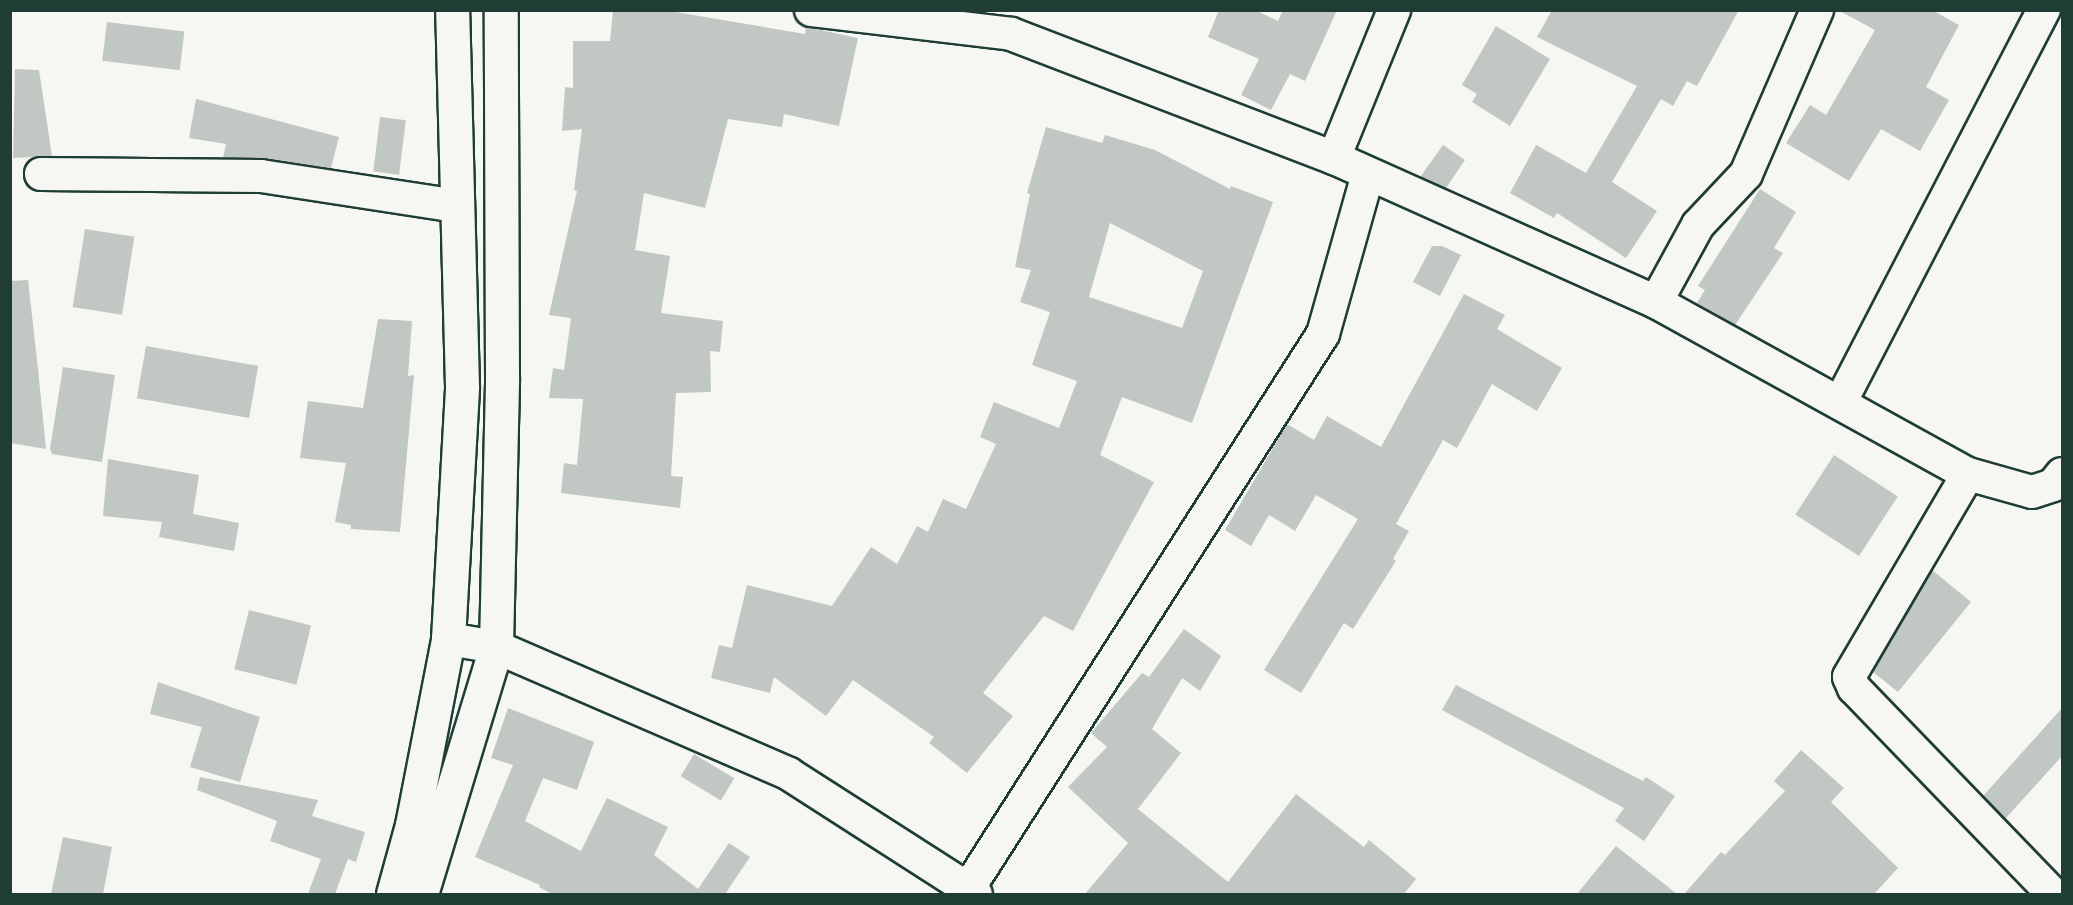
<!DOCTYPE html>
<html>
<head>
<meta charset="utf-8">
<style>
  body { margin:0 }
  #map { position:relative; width:2073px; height:905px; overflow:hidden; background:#f6f6f2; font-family:"Balsamiq Sans",sans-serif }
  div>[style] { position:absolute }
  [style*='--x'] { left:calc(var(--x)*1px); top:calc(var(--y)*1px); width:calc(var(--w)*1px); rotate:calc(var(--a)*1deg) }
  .building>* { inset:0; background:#c1c8c3; transform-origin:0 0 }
  .roads { filter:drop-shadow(2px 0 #1f3d34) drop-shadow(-2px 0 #1f3d34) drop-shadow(0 2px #1f3d34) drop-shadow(0 -2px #1f3d34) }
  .minor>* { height:32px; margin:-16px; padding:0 16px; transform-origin:16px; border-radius:16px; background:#f6f6f2 }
  .tertiary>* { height:33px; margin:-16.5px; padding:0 16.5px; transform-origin:16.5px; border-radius:16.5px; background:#f6f6f2 }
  span { translate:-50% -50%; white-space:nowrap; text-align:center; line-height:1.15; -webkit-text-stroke:4.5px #f6f6f2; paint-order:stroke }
  .frame { position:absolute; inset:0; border:12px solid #1f3d34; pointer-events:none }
</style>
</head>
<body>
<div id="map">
  <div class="building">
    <i style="clip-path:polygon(613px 10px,664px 10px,805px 34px,806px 27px,858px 38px,839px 126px,784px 114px,782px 127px,728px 119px,705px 208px,644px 193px,635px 250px,670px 256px,661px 313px,723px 321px,720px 352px,710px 351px,711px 392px,676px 393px,671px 476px,683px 477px,680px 508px,561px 493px,564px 463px,577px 465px,583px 399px,549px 398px,553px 368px,564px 370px,571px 318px,549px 315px,577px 191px,574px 190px,582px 129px,562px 131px,565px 87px,573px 88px,573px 41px,610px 41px)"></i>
    <i style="clip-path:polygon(1219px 10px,1255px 10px,1278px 21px,1283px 10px,1337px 10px,1305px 81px,1290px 74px,1271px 110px,1241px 95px,1259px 59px,1208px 37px)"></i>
    <i style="clip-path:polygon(1552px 10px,1739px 10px,1697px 86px,1687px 81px,1673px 106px,1661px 99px,1612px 182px,1657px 211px,1626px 258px,1557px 213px,1554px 218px,1510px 193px,1536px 145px,1586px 173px,1637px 86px,1537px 37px)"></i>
    <i style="clip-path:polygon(1838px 10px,1932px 10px,1959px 25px,1926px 87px,1949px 100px,1920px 151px,1881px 129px,1849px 181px,1786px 143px,1810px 105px,1826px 115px,1875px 30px)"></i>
    <i style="left:107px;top:22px;width:78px;height:39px;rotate:7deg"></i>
    <i style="clip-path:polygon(1496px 26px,1550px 59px,1510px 126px,1472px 102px,1477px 94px,1462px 85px)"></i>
    <i style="clip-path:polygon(15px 69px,39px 70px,52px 156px,13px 158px)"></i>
    <i style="clip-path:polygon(196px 99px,339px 137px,331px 168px,264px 158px,223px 158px,226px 144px,189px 138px)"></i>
    <i style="left:380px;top:117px;width:26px;height:55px;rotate:7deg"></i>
    <i style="clip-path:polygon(evenodd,1046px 127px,1102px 143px,1105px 135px,1155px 150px,1230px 189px,1231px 186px,1273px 202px,1192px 423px,1122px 397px,1100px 455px,1154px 482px,1073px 631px,1044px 616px,983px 693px,1013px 716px,967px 773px,929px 743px,934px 737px,853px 680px,826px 716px,774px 677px,770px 693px,711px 678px,719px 645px,732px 648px,747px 585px,832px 606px,871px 547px,897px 564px,917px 526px,928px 532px,943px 499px,966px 509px,996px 444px,980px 437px,994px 402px,1059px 428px,1077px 381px,1032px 365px,1050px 312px,1020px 302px,1031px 270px,1015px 267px,1030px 194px,1027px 193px,1046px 127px,1110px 223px,1203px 271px,1182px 328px,1089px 297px,1110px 223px)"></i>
    <i style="clip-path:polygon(1443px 145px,1465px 160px,1446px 188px,1420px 177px)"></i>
    <i style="clip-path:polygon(1760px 189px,1796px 212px,1774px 248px,1783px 253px,1735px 325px,1697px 303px,1705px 290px,1698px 286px)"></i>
    <i style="left:85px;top:229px;width:50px;height:79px;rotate:9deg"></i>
    <i style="clip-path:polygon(1432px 246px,1442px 246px,1461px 255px,1440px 296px,1413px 282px)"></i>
    <i style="clip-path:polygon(28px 280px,38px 369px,46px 449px,10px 443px,10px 281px)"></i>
    <i style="clip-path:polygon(1464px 294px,1505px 315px,1497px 329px,1562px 368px,1537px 411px,1492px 384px,1457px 448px,1443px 440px,1396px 524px,1409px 531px,1393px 559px,1396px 561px,1353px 629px,1344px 623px,1301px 693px,1264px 670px,1358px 519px,1316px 495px,1295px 531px,1269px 515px,1251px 546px,1225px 530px,1287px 424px,1314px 440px,1327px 416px,1381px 447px)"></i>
    <i style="clip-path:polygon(378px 319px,412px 321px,408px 376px,414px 375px,400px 532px,351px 529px,351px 525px,335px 522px,346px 463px,300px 458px,308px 401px,363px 408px)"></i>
    <i style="left:146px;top:346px;width:114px;height:53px;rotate:10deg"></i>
    <i style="clip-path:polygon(63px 367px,115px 375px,102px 462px,52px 454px,50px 449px)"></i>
    <i style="left:1834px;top:455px;width:76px;height:71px;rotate:33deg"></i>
    <i style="clip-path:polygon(108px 459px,199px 475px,193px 514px,239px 523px,234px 551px,159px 537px,162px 522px,103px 516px)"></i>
    <i style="clip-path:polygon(1932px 570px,1971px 602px,1898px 692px,1873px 672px)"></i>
    <i style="left:249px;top:610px;width:64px;height:61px;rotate:14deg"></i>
    <i style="clip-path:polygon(1184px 629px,1221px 656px,1200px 691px,1182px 678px,1152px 729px,1181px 753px,1138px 809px,1228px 882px,1296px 794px,1364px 847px,1369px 840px,1416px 879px,1404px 894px,1085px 894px,1128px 843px,1068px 787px,1107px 747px,1091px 733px,1142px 673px,1149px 677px)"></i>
    <i style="clip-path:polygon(158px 682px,260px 717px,240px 782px,190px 767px,202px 727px,150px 714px)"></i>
    <i style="clip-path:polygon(1456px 685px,1643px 781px,1646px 777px,1675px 796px,1644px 841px,1615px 821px,1624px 808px,1442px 710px)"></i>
    <i style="clip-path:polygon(508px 708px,594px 742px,577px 790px,543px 778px,525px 821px,581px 851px,607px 798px,668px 827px,654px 855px,698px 889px,729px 843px,750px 857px,725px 894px,552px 894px,539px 887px,540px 885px,475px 857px,513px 765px,491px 758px)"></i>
    <i style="clip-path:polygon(2062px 708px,2062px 756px,2005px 819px,1983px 796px)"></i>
    <i style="clip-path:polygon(1801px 750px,1844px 788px,1831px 802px,1898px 868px,1874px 894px,1684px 894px,1721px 852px,1725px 855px,1785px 791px,1774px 781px)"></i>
    <i style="left:694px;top:754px;width:47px;height:26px;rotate:31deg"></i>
    <i style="clip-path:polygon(200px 777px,318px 800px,312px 816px,365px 832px,356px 862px,348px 859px,335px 894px,308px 894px,321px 859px,270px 841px,277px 821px,197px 790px)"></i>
    <i style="clip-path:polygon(63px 837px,112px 847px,103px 894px,51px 894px)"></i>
    <i style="clip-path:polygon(1616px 846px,1677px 894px,1577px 894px)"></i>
  </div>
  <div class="roads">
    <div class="minor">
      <i style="--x:811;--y:10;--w:201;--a:6.8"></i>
      <i style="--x:1011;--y:34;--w:346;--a:21"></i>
      <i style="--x:1334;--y:158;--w:353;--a:24.1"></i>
      <i style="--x:1656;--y:302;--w:356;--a:28.9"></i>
      <i style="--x:1968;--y:474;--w:66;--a:15.7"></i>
      <i style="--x:2032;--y:492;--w:22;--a:-18"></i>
      <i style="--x:2053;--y:485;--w:14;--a:-51"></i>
      <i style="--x:1334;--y:158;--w:160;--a:-67.9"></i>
      <i style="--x:41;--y:174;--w:220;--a:0.5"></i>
      <i style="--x:261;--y:176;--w:199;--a:8.7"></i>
      <i style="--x:1656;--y:302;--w:88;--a:-61.4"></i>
      <i style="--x:1698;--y:225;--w:70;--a:-46.7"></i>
      <i style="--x:1746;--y:174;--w:179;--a:-66.6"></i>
      <i style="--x:1840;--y:403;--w:443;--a:-62.6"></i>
      <i style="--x:1968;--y:474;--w:235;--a:120.4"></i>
      <i style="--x:1849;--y:677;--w:12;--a:66"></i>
      <i style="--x:1854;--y:688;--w:286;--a:46"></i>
      <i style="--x:448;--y:639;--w:49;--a:9.5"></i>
      <i style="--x:496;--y:647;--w:319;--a:23.4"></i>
      <i style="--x:789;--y:774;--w:222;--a:32.7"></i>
      <i style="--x:968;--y:889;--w:659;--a:-57.4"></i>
      <i style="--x:1323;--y:334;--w:166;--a:-74.3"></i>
    </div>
    <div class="tertiary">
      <i style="--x:393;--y:894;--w:72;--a:-74.6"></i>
      <i style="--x:412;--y:825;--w:189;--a:-79"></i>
      <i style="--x:448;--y:639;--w:253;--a:-86.8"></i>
      <i style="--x:462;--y:386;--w:376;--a:-91.5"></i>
      <i style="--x:421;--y:894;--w:258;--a:-73.1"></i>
      <i style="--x:496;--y:647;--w:270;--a:-88.7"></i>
      <i style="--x:502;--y:377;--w:367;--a:-90.2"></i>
    </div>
  </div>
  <div class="frame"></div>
</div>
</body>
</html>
